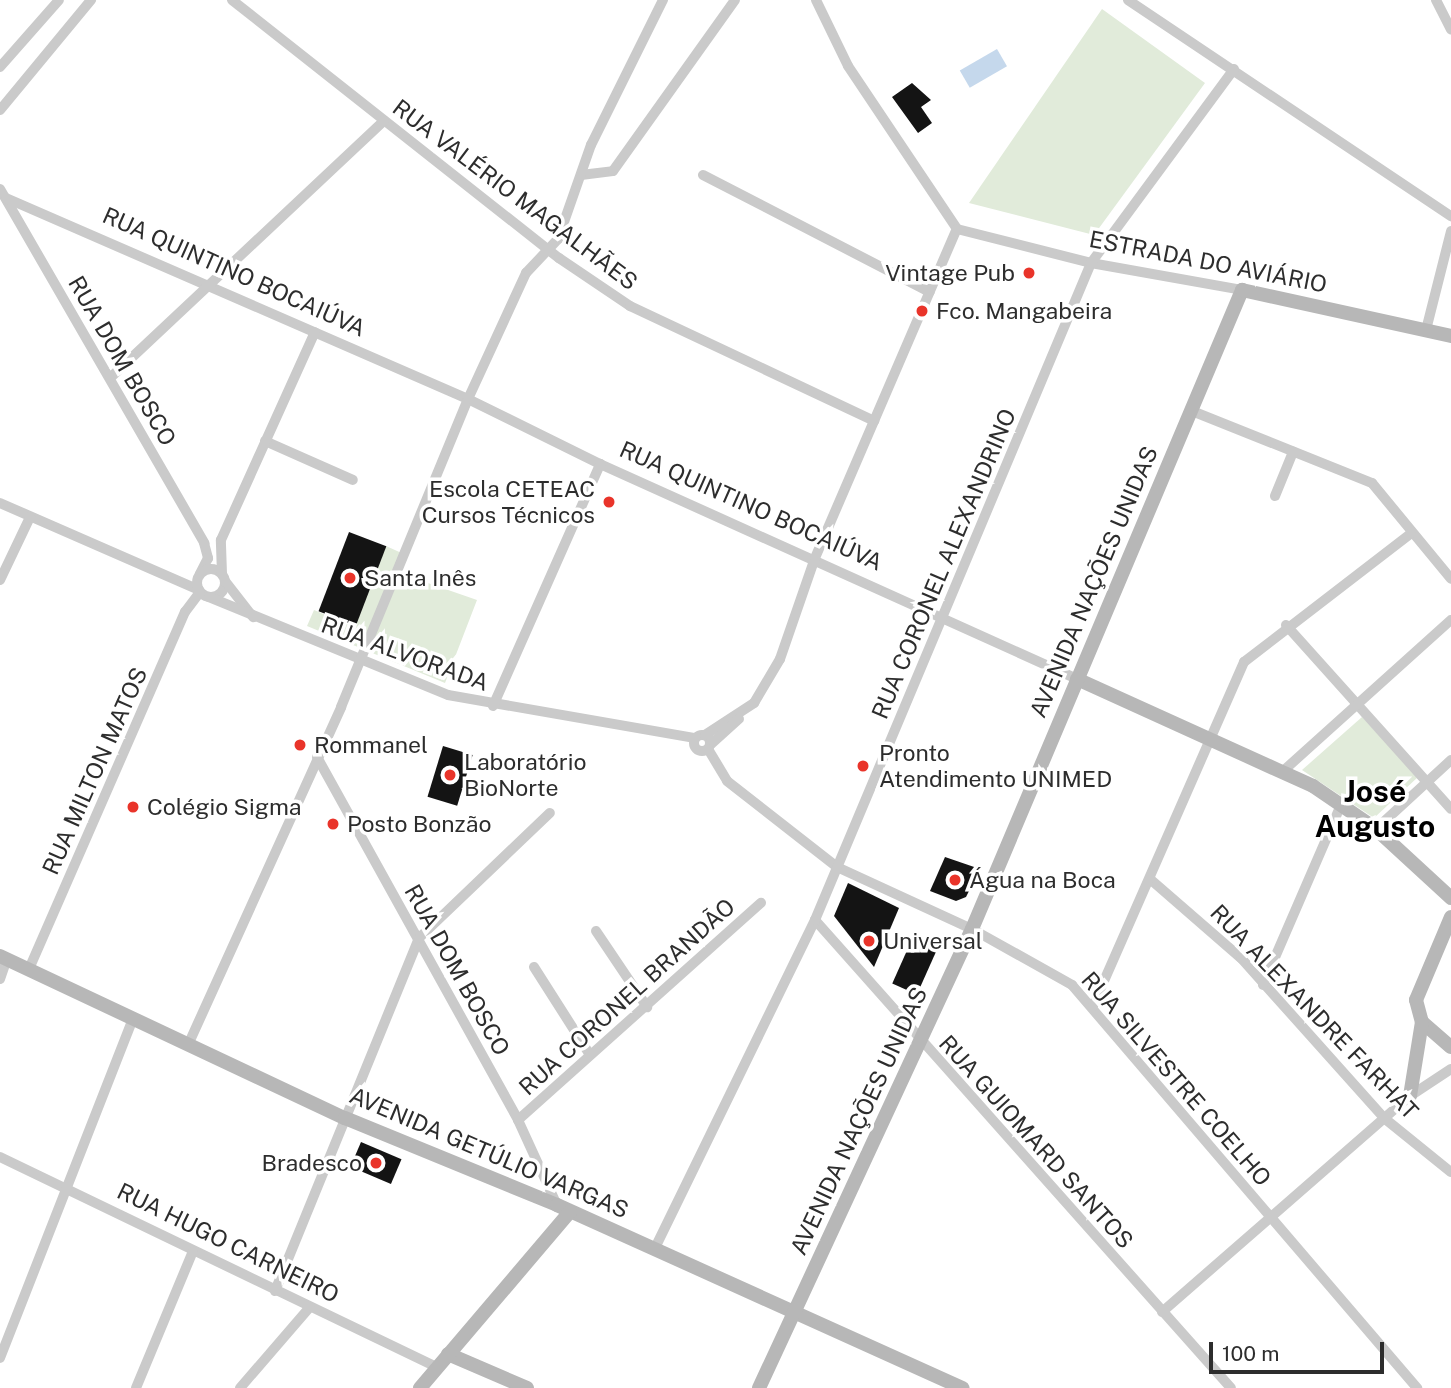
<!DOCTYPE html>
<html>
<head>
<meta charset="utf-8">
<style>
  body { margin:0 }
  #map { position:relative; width:1451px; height:1388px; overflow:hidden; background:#fff; font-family:"Public Sans",sans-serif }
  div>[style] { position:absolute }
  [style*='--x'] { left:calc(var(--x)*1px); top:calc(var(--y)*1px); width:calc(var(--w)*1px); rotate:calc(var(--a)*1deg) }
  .green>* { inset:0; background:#e1ebda }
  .water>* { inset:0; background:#c5d8ec; transform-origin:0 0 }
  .building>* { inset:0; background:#141414; transform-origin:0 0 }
  .street>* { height:10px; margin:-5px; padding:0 5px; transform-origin:5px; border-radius:5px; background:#cacaca }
  .street>.ring { margin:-5px; padding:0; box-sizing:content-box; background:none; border:10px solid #cacaca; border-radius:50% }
  .secondary>* { height:14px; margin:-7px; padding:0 7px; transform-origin:7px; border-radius:7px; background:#b7b7b7 }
  .dots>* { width:19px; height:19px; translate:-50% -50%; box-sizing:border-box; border:4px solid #fff; border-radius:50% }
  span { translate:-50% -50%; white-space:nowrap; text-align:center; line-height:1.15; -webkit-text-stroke:7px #fff; paint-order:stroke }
  .street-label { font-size:23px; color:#2d2d2d }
  .poi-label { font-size:23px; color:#2d2d2d }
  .right { translate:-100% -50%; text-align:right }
  .left { translate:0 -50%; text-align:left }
  .district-label { font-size:30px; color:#000; font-weight:700 }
  .scale { position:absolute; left:1209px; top:1342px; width:175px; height:32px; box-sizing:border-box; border:4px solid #2d2d2d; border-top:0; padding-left:9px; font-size:21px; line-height:24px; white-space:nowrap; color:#2d2d2d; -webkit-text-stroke:5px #fff; paint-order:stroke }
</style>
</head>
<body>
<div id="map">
  <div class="green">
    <i style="clip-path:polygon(1102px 9px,1205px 83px,1094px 235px,969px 203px)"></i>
    <i style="clip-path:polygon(386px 546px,406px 555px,374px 632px,402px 574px,477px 600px,445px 683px,307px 626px,314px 610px,352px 626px)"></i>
    <i style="clip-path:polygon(1362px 717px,1418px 777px,1374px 818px,1302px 770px)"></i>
  </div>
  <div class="water">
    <i style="left:997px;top:49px;width:20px;height:43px;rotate:60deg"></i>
  </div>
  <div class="building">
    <i style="clip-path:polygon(912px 83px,931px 100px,921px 107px,932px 123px,918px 133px,892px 97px)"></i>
    <i style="left:349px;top:532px;width:40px;height:85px;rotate:21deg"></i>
    <i style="left:443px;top:746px;width:31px;height:53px;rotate:17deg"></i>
    <i style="clip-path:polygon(945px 857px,980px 869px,966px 897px,956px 901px,930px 891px)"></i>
    <i style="clip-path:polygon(848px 883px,899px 908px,874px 967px,834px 916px)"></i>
    <i style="left:913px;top:937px;width:27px;height:51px;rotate:24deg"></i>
    <i style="left:361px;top:1142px;width:44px;height:27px;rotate:23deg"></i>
  </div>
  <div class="street">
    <i style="--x:232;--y:0;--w:417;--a:38.3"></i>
    <i style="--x:559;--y:258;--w:86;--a:34.1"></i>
    <i style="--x:630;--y:306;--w:270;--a:25.2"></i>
    <i style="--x:816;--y:0;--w:73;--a:64.1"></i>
    <i style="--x:848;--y:66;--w:196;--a:56.2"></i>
    <i style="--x:1128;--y:0;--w:389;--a:33.8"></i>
    <i style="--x:1436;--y:0;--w:33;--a:63"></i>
    <i style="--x:0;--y:67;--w:89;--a:-48.6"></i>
    <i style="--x:0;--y:110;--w:143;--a:-50.4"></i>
    <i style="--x:581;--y:175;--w:32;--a:-7"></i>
    <i style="--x:613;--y:171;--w:210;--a:-54.5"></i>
    <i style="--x:703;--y:175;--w:255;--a:27.3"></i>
    <i style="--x:0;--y:189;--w:409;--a:60"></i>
    <i style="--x:204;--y:543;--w:16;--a:75"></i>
    <i style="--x:208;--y:558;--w:18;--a:117"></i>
    <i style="--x:6;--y:198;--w:504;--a:23.51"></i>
    <i style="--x:468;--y:399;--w:147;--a:26.2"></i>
    <i style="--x:600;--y:464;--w:523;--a:24.26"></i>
    <i style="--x:957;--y:229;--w:138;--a:14.2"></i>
    <i style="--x:1091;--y:263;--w:153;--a:10.1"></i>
    <i style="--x:1426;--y:330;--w:102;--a:-75.8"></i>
    <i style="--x:110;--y:378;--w:376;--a:-43.2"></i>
    <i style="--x:1192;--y:411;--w:194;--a:21.8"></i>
    <i style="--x:1372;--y:483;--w:124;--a:50.5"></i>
    <i style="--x:265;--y:441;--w:96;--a:23.9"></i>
    <i style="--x:1275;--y:496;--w:48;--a:-67.8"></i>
    <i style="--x:0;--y:503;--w:217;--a:23.6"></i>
    <i class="ring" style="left:197px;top:569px;width:18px;height:18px"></i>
    <i style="--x:222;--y:574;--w:34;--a:-92"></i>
    <i style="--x:221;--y:540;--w:228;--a:-65.7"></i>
    <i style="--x:0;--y:580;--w:70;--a:-64.5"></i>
    <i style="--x:225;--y:581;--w:46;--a:52.1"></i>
    <i style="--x:209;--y:597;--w:258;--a:22.3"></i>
    <i style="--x:448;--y:695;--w:251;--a:9.9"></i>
    <i style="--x:1286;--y:625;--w:247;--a:48.1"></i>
    <i style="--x:493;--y:706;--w:265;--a:-66.1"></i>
    <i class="ring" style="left:694px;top:735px;width:6px;height:6px"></i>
    <i style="--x:705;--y:735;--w:59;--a:-33.1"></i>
    <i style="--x:754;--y:703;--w:51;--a:-59.4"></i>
    <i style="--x:780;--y:659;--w:107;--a:-70.9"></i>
    <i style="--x:815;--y:558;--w:358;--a:-66.7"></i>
    <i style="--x:710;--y:745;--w:39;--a:-42"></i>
    <i style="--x:708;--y:749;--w:37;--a:59"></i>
    <i style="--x:727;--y:781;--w:140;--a:38"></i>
    <i style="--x:837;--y:867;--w:149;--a:24.7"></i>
    <i style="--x:972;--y:929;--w:115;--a:29.2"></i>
    <i style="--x:1072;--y:985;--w:531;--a:49.43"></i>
    <i style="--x:317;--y:757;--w:415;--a:61"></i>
    <i style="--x:518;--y:1120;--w:94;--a:65.4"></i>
    <i style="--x:1282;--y:772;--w:227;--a:-42"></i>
    <i style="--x:1376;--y:829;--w:102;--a:-42.6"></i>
    <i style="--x:1150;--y:879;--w:121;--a:41"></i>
    <i style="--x:1241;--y:958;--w:215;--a:48.2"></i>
    <i style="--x:1384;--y:1118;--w:86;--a:38.9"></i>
    <i style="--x:815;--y:920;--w:626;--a:48.37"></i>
    <i style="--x:596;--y:931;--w:92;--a:56.1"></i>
    <i style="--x:534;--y:967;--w:104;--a:57.5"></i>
    <i style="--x:29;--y:969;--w:390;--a:-66.4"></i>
    <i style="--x:185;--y:612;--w:25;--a:-53"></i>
    <i style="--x:0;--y:979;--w:21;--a:-71"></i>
    <i style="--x:1263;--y:985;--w:196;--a:-66.6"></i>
    <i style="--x:1093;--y:1006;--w:376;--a:-66.3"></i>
    <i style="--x:1244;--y:662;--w:210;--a:-37.6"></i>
    <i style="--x:188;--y:1045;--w:371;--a:-65.6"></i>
    <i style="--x:341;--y:707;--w:333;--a:-67.6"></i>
    <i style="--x:468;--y:399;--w:139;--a:-65.3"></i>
    <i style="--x:526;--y:273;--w:47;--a:-46.7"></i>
    <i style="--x:558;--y:239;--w:100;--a:-70.7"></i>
    <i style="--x:591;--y:145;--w:162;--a:-63.6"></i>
    <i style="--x:518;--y:1120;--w:326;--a:-41.8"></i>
    <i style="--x:0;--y:1157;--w:485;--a:25.7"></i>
    <i style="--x:655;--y:1248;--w:365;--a:-64"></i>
    <i style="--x:815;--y:920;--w:713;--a:-67.21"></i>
    <i style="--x:1091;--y:263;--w:241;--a:-53.6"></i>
    <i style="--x:275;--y:1291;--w:381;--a:-67.8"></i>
    <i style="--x:419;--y:938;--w:181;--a:-43.7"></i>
    <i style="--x:1162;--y:1312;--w:329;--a:-41.1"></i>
    <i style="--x:1410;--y:1096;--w:49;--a:-33.4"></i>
    <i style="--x:0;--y:1358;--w:365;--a:-68.6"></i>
    <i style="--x:136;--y:1388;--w:148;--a:-67.4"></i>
    <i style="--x:240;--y:1388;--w:106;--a:-49.2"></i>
  </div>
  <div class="secondary">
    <i style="--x:1077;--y:679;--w:259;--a:24.4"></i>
    <i style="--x:1313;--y:786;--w:76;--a:34.3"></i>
    <i style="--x:1376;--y:829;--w:102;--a:42.6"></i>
    <i style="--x:1451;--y:917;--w:90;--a:112.9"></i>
    <i style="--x:1416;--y:1000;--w:23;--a:75"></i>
    <i style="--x:1422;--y:1022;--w:38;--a:41"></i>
    <i style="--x:0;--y:956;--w:381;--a:25.2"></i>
    <i style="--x:345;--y:1118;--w:229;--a:22.3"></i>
    <i style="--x:557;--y:1205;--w:445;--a:24.3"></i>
    <i style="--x:1410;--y:1096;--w:75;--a:-80.8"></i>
    <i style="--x:448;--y:1354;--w:86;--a:23.3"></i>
    <i style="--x:420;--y:1388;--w:231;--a:-49.6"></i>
    <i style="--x:759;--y:1388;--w:506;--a:-65.11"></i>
    <i style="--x:972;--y:929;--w:694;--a:-67.09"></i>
    <i style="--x:1242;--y:290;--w:214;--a:12.4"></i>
  </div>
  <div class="dots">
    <i style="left:1029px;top:273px;background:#e9342a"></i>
    <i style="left:922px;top:311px;background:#e9342a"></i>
    <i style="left:609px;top:502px;background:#e9342a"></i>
    <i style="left:350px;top:578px;background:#e9342a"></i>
    <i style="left:300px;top:745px;background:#e9342a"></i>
    <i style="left:863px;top:766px;background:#e9342a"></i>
    <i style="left:450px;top:775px;background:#e9342a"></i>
    <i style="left:133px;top:807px;background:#e9342a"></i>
    <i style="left:333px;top:824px;background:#e9342a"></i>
    <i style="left:955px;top:880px;background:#e9342a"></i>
    <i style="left:869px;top:941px;background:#e9342a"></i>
    <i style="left:376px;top:1163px;background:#e9342a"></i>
  </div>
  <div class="street-label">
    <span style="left:515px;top:195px;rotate:37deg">RUA VALÉRIO MAGALHÃES</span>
    <span style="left:1208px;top:262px;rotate:11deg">ESTRADA DO AVIÁRIO</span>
    <span style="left:234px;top:272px;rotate:24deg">RUA QUINTINO BOCAIÚVA</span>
    <span style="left:122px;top:361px;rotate:60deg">RUA DOM BOSCO</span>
    <span style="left:751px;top:506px;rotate:24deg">RUA QUINTINO BOCAIÚVA</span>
    <span style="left:944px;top:564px;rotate:-67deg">RUA CORONEL ALEXANDRINO</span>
    <span style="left:1094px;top:582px;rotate:-67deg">AVENIDA NAÇÕES UNIDAS</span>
    <span style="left:405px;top:654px;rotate:20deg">RUA ALVORADA</span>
    <span style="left:95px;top:771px;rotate:-66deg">RUA MILTON MATOS</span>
    <span style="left:457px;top:970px;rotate:61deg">RUA DOM BOSCO</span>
    <span style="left:627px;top:997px;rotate:-42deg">RUA CORONEL BRANDÃO</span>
    <span style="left:1314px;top:1012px;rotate:46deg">RUA ALEXANDRE FARHAT</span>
    <span style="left:1176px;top:1079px;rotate:49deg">RUA SILVESTRE COELHO</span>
    <span style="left:859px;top:1121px;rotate:-65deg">AVENIDA NAÇÕES UNIDAS</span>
    <span style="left:1036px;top:1142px;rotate:48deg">RUA GUIOMARD SANTOS</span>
    <span style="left:489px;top:1153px;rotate:23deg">AVENIDA GETÚLIO VARGAS</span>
    <span style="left:228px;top:1243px;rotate:26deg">RUA HUGO CARNEIRO</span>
  </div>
  <div class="poi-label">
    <span class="right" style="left:1015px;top:273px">Vintage Pub</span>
    <span class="left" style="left:936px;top:311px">Fco. Mangabeira</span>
    <span class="right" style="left:595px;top:502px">Escola CETEAC<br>Cursos Técnicos</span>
    <span class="left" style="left:364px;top:578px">Santa Inês</span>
    <span class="left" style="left:314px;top:745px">Rommanel</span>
    <span class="left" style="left:879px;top:766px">Pronto<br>Atendimento UNIMED</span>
    <span class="left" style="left:464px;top:775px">Laboratório<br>BioNorte</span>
    <span class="left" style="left:147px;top:807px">Colégio Sigma</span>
    <span class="left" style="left:347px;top:824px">Posto Bonzão</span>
    <span class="left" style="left:969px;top:880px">Água na Boca</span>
    <span class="left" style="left:883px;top:941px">Universal</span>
    <span class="right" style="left:362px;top:1163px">Bradesco</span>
  </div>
  <div class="district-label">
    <span style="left:1375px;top:808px">José<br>Augusto</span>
  </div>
  <div class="scale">100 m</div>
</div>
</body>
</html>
